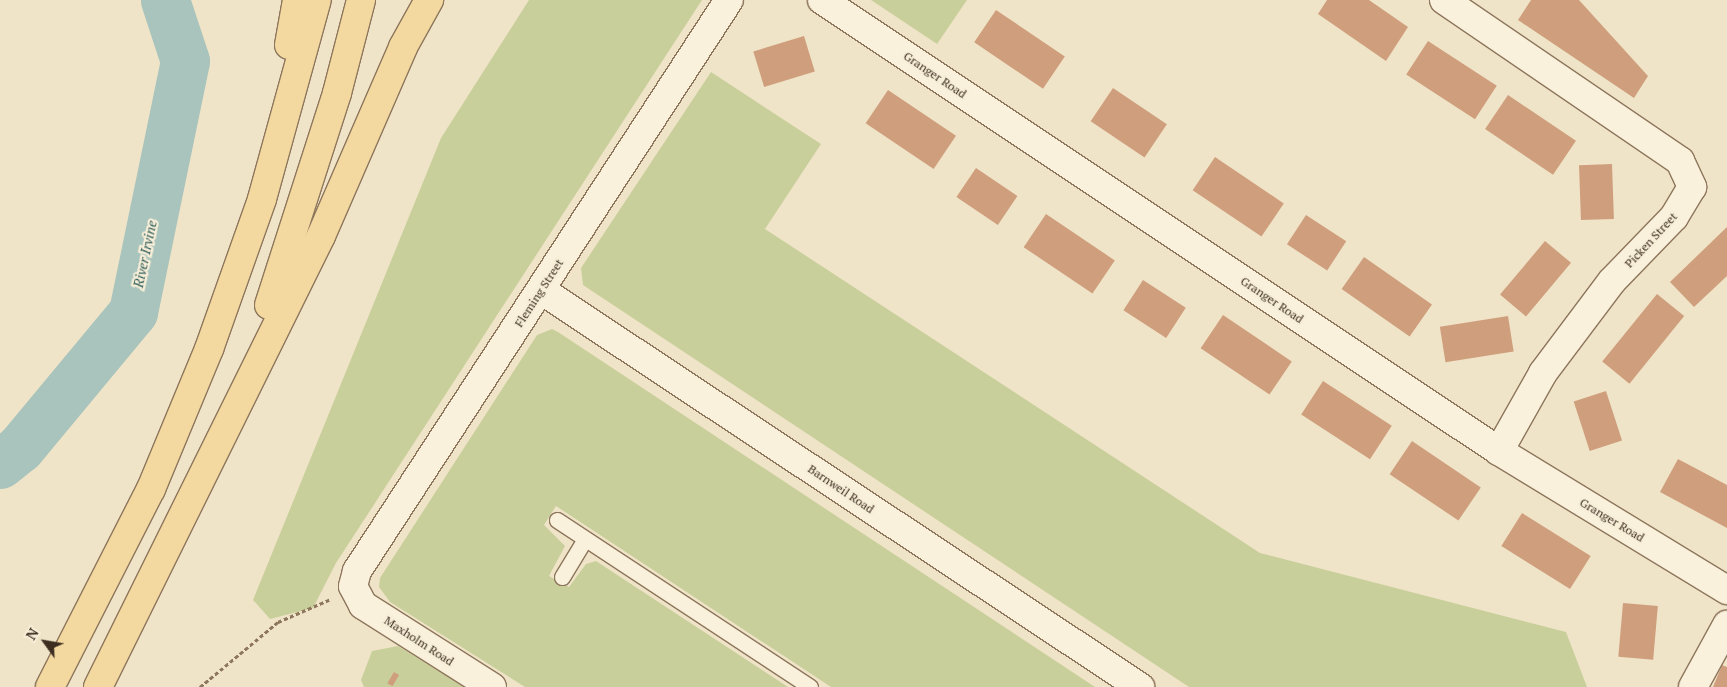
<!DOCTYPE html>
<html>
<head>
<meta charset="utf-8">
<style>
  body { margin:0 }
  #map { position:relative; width:1727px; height:687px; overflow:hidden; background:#f0e4c8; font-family:"PT Serif",serif }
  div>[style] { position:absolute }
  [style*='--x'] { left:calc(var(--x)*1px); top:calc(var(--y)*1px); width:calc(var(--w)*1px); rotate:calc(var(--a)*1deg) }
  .green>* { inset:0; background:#c9cf9b }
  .river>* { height:49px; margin:-24.5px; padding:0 24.5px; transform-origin:24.5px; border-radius:24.5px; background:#a9c4bc }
  .building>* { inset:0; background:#cf9f7d; transform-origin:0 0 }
  .path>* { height:3px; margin-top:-1.5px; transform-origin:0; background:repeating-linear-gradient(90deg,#8d765c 0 4px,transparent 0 6.5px) }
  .roads { filter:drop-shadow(1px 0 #8d765c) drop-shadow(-1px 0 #8d765c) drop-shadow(0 1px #8d765c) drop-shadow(0 -1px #8d765c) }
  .lane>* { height:15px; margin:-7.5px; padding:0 7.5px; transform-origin:7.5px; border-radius:7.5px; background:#faf1dc }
  .street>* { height:28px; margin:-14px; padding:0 14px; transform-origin:14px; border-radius:14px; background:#faf1dc }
  .primary>* { height:28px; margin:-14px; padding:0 14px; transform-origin:14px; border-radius:14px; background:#f3d9a0 }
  span { translate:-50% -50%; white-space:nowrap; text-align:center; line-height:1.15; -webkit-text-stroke:4.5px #f7eed8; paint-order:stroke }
  .street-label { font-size:12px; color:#3d2e20 }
  .water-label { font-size:14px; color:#2f5d5a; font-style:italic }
  .north { position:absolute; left:20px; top:617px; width:50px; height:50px; -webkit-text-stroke:4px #f7eed8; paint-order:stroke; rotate:302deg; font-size:14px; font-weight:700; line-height:20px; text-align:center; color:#3d2e20 }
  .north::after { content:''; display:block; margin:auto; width:18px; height:22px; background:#3d2e20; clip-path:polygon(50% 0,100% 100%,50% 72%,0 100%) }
</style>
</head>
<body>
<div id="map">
  <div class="green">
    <i style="clip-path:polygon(529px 0,702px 0,336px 563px,313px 608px,270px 619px,253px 600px,441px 138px)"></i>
    <i style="clip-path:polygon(871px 0,967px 0,937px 44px)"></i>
    <i style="clip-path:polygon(711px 72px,821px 144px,765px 229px,1260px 553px,1566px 632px,1587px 687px,1189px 687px,583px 285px,581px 268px)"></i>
    <i style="clip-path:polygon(552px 329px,558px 332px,1095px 687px,831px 687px,556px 506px,544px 525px,565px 546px,549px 576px,569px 587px,586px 564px,596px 561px,788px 687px,525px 687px,390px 602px,379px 587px,380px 578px,537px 335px)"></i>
    <i style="clip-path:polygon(398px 646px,465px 687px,364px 687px,361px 680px,372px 651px)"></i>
  </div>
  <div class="river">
    <i style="--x:0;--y:464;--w:26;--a:-39"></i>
    <i style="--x:20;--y:448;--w:177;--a:-50.3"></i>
    <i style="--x:133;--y:312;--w:256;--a:-78.3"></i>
    <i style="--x:185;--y:61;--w:64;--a:-108.2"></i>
  </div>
  <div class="building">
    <i style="clip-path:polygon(1327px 0,1369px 0,1408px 27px,1386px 61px,1318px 14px)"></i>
    <i style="clip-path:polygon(1531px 0,1579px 0,1648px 76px,1634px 98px,1518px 20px)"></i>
    <i style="left:996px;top:10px;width:83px;height:39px;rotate:34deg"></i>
    <i style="left:804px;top:36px;width:37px;height:53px;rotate:73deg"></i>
    <i style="left:1428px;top:41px;width:82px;height:40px;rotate:33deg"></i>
    <i style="left:1113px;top:88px;width:65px;height:40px;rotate:34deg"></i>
    <i style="left:888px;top:90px;width:82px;height:40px;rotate:34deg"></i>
    <i style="left:1508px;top:95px;width:82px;height:41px;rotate:34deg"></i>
    <i style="left:1215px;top:157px;width:83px;height:40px;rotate:34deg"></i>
    <i style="left:1612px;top:164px;width:55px;height:33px;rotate:88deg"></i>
    <i style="left:976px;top:168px;width:50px;height:35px;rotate:34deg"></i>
    <i style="left:1046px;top:214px;width:83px;height:40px;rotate:34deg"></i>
    <i style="left:1306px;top:215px;width:48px;height:35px;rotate:33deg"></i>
    <i style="clip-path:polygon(1727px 227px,1727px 276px,1694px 307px,1670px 282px)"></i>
    <i style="left:1545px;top:241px;width:34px;height:70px;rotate:40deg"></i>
    <i style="left:1364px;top:257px;width:83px;height:39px;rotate:35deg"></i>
    <i style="left:1143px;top:280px;width:51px;height:36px;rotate:33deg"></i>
    <i style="left:1657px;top:294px;width:35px;height:87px;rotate:39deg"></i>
    <i style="left:1223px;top:315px;width:83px;height:40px;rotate:34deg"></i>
    <i style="left:1508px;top:316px;width:36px;height:69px;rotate:81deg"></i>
    <i style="left:1323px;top:381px;width:82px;height:40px;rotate:33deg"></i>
    <i style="left:1606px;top:391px;width:52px;height:34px;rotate:72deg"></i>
    <i style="left:1412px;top:441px;width:83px;height:40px;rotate:34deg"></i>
    <i style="clip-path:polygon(1678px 459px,1727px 485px,1727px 528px,1660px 492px)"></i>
    <i style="left:1522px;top:513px;width:81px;height:39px;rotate:32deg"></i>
    <i style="left:1623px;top:603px;width:35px;height:54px;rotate:5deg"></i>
    <i style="clip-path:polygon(1722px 665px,1727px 667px,1727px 687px,1713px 687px)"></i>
    <i style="left:394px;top:672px;width:6px;height:13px;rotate:31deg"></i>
  </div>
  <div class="path">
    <i style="--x:200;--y:687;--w:102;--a:-39.8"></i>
    <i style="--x:278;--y:622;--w:58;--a:-23.5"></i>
  </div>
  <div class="roads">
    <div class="lane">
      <i style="--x:557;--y:520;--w:303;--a:33.4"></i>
      <i style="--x:562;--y:577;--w:44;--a:-58.8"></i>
    </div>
    <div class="street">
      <i style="--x:822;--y:0;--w:813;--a:33.67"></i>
      <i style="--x:1499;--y:451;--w:267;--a:31.4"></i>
      <i style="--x:1444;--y:0;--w:286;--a:34.3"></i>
      <i style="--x:1680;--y:161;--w:29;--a:65"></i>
      <i style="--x:1692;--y:187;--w:35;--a:121"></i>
      <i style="--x:1674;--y:217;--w:89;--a:134.1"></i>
      <i style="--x:1612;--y:281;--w:115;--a:126.9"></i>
      <i style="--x:1543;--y:373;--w:90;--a:119.4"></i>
      <i style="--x:541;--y:290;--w:719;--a:33.54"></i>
      <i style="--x:492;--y:687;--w:153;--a:-147.6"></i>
      <i style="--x:363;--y:605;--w:21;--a:-118"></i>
      <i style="--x:353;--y:586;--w:16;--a:-75"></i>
      <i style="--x:357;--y:571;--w:681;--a:-56.92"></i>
      <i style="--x:1693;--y:687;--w:71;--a:-61.3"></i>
    </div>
    <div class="primary">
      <i style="--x:289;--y:45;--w:46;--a:-79.9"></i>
      <i style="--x:269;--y:305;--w:223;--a:-72.2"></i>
      <i style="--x:337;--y:93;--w:96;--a:-75.5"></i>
      <i style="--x:50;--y:687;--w:222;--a:-63"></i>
      <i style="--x:151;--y:489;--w:152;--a:-67.5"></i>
      <i style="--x:209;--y:349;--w:159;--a:-70.5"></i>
      <i style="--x:262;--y:199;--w:206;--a:-74.6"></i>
      <i style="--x:98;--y:687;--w:503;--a:-63.69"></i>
      <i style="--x:321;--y:236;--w:206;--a:-66.5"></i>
      <i style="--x:403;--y:47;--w:54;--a:-61"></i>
    </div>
  </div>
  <div class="street-label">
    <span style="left:935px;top:75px;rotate:34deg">Granger Road</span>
    <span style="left:1651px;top:240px;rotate:-47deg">Picken Street</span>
    <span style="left:539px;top:293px;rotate:-57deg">Fleming Street</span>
    <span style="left:1272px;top:300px;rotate:34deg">Granger Road</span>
    <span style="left:841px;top:489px;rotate:34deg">Barnweil Road</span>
    <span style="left:1612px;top:520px;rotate:31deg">Granger Road</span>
    <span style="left:419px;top:641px;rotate:33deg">Maxholm Road</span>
  </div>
  <div class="water-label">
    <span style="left:145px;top:254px;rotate:-78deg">River Irvine</span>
  </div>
  <div class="north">N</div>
</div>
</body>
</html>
